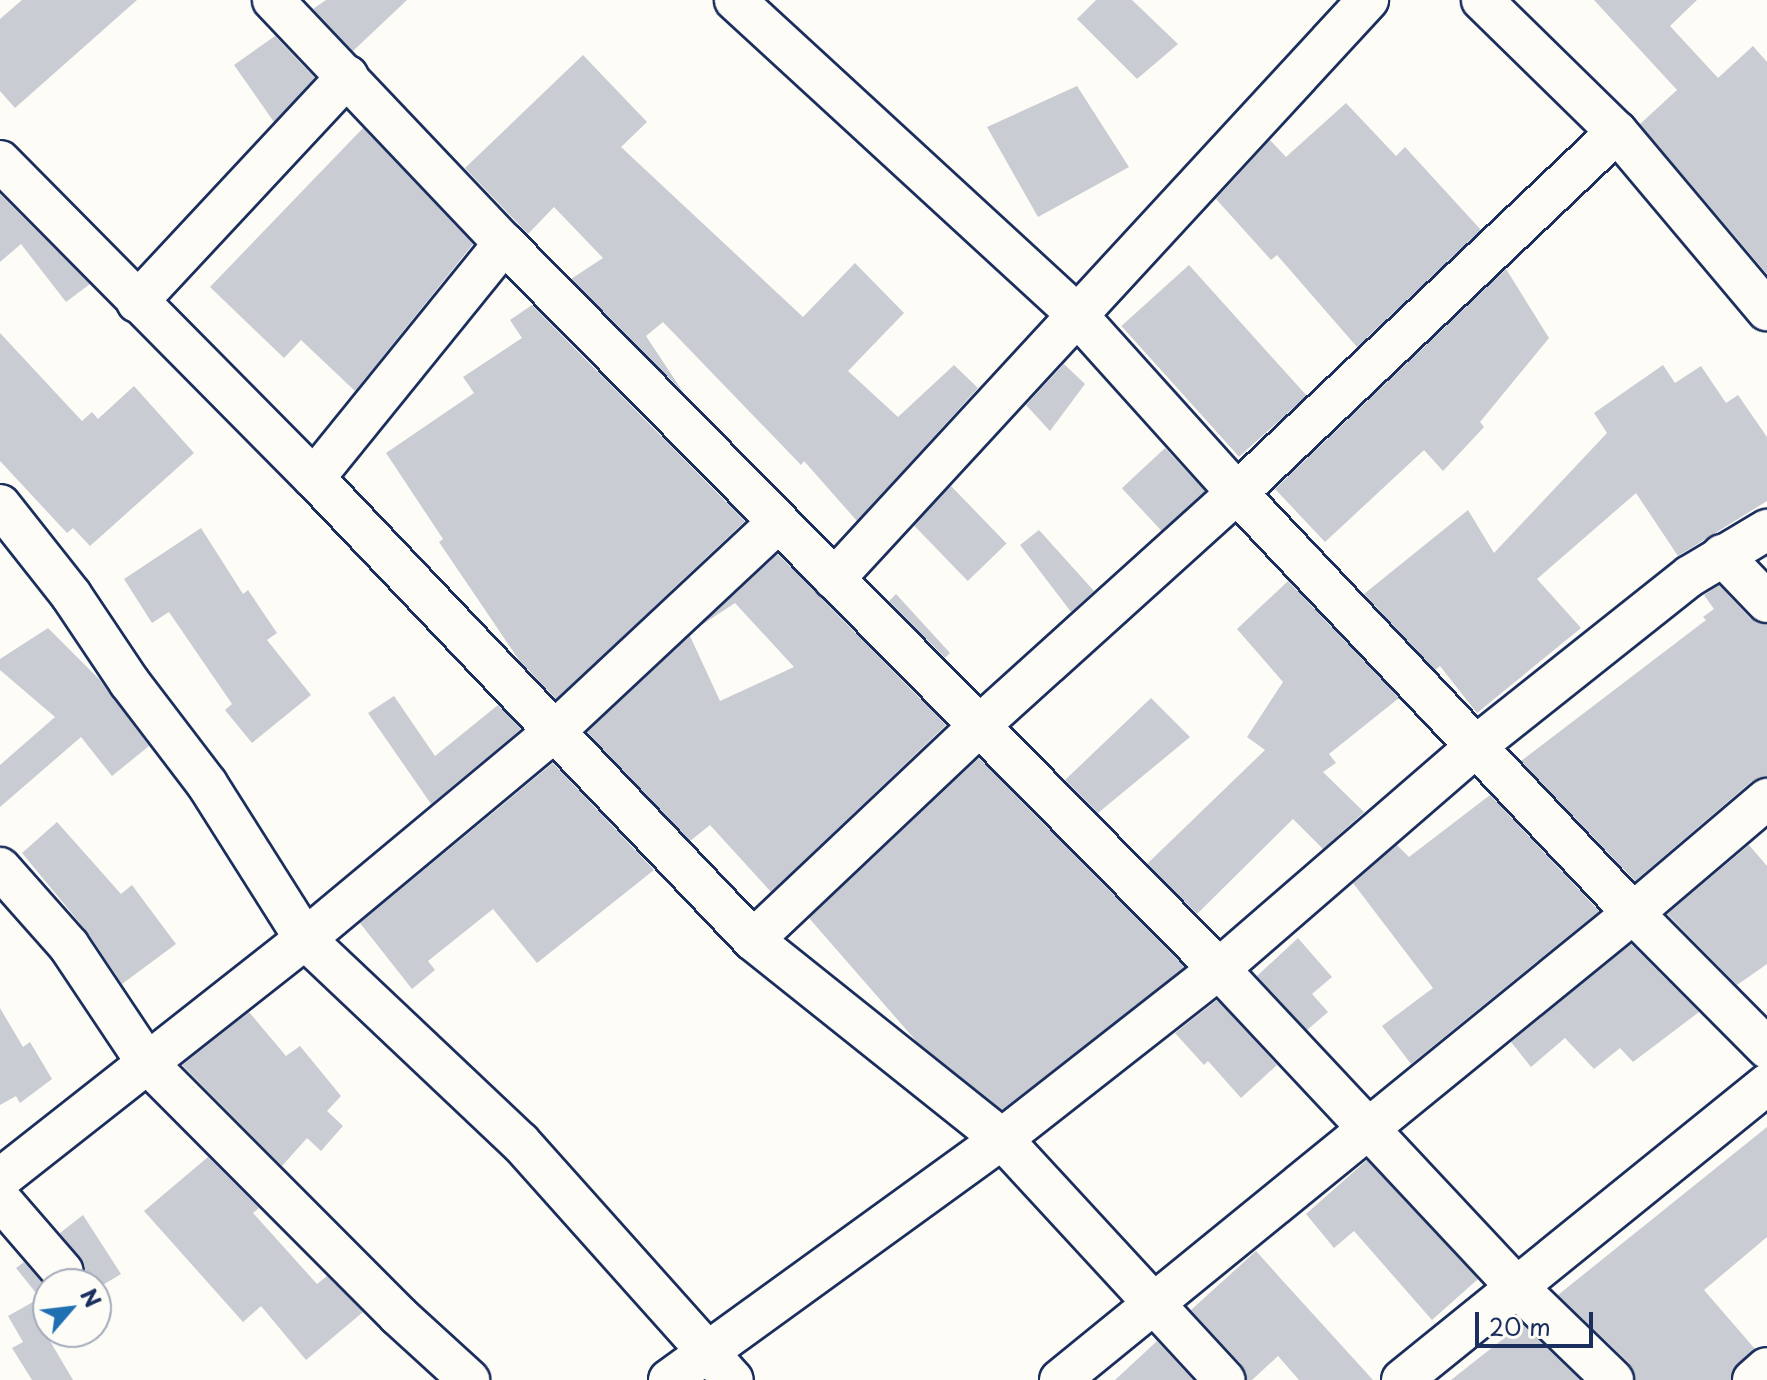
<!DOCTYPE html>
<html>
<head>
<meta charset="utf-8">
<style>
  body { margin:0 }
  #map { position:relative; width:1767px; height:1380px; overflow:hidden; background:#fdfcf7; font-family:"Playpen Sans",sans-serif }
  div>[style] { position:absolute }
  [style*='--x'] { left:calc(var(--x)*1px); top:calc(var(--y)*1px); width:calc(var(--w)*1px); rotate:calc(var(--a)*1deg) }
  .building>* { inset:0; background:#c9ccd3; transform-origin:0 0 }
  .roads { filter:drop-shadow(2px 0 #1b2f5e) drop-shadow(-2px 0 #1b2f5e) drop-shadow(0 2px #1b2f5e) drop-shadow(0 -2px #1b2f5e) }
  .street>* { height:40px; margin:-20px; padding:0 20px; transform-origin:20px; border-radius:20px; background:#fdfcf7 }
  span { translate:-50% -50%; white-space:nowrap; text-align:center; line-height:1.15; -webkit-text-stroke:8px #fdfcf7; paint-order:stroke }
  .north { position:absolute; left:32px; top:1268px; width:80px; height:80px; box-sizing:border-box; background:#fdfcf7; border:2px solid #a3aaba; border-radius:50%; rotate:62deg; font-size:22px; font-weight:700; line-height:32px; text-align:center; color:#1b2f5e }
  .north::after { content:''; display:block; margin:auto; width:28px; height:36px; background:#1f6fb2; clip-path:polygon(50% 0,100% 100%,50% 72%,0 100%) }
  .scale { position:absolute; left:1475px; top:1312px; width:118px; height:36px; box-sizing:border-box; border:4px solid #1b2f5e; border-top:0; padding-left:10px; font-size:24px; line-height:28px; white-space:nowrap; color:#1b2f5e; -webkit-text-stroke:6px #fdfcf7; paint-order:stroke }
</style>
</head>
<body>
<div id="map">
  <div class="building">
    <i style="clip-path:polygon(22px 0,137px 0,15px 108px,0 91px,0 19px)"></i>
    <i style="clip-path:polygon(326px 0,407px 0,353px 51px,313px 9px)"></i>
    <i style="clip-path:polygon(1096px 0,1132px 0,1178px 44px,1137px 79px,1077px 19px)"></i>
    <i style="clip-path:polygon(1594px 0,1697px 0,1670px 26px,1718px 78px,1753px 46px,1767px 62px,1767px 274px,1640px 124px,1677px 90px)"></i>
    <i style="clip-path:polygon(275px 36px,315px 78px,274px 122px,234px 65px)"></i>
    <i style="clip-path:polygon(583px 55px,647px 122px,621px 147px,803px 317px,855px 263px,904px 313px,848px 371px,898px 417px,954px 365px,978px 388px,857px 521px,804px 461px,801px 465px,663px 322px,646px 336px,683px 392px,571px 279px,603px 258px,554px 207px,528px 234px,465px 168px)"></i>
    <i style="clip-path:polygon(1077px 86px,1129px 167px,1038px 217px,987px 127px)"></i>
    <i style="clip-path:polygon(1346px 103px,1396px 156px,1405px 147px,1481px 230px,1357px 347px,1277px 255px,1271px 260px,1216px 199px,1270px 140px,1286px 157px)"></i>
    <i style="clip-path:polygon(363px 128px,473px 244px,355px 391px,301px 340px,284px 358px,210px 287px)"></i>
    <i style="clip-path:polygon(0 194px,90px 284px,66px 302px,21px 244px,0 262px)"></i>
    <i style="left:1189px;top:265px;width:176px;height:91px;rotate:48deg"></i>
    <i style="clip-path:polygon(1506px 269px,1549px 338px,1480px 422px,1484px 427px,1443px 471px,1424px 450px,1325px 542px,1275px 489px)"></i>
    <i style="clip-path:polygon(532px 305px,745px 521px,556px 699px,519px 660px,439px 542px,443px 539px,386px 453px,474px 393px,463px 377px,522px 338px,510px 320px)"></i>
    <i style="clip-path:polygon(0 333px,82px 421px,92px 412px,98px 419px,134px 386px,194px 453px,90px 546px,73px 528px,67px 533px,0 461px)"></i>
    <i style="clip-path:polygon(1064px 364px,1085px 384px,1050px 431px,1026px 405px)"></i>
    <i style="clip-path:polygon(1663px 365px,1675px 383px,1701px 366px,1726px 403px,1738px 395px,1767px 437px,1767px 501px,1678px 556px,1636px 493px,1537px 579px,1581px 628px,1477px 713px,1440px 666px,1435px 670px,1364px 594px,1468px 510px,1494px 553px,1607px 433px,1594px 413px)"></i>
    <i style="left:1165px;top:448px;width:59px;height:59px;rotate:47deg"></i>
    <i style="left:951px;top:486px;width:80px;height:54px;rotate:46deg"></i>
    <i style="clip-path:polygon(201px 528px,243px 594px,248px 590px,277px 633px,267px 640px,311px 695px,252px 743px,225px 710px,232px 704px,169px 612px,152px 623px,124px 579px)"></i>
    <i style="clip-path:polygon(1039px 530px,1094px 591px,1071px 612px,1020px 545px)"></i>
    <i style="clip-path:polygon(778px 554px,946px 725px,771px 892px,710px 825px,690px 841px,587px 732px,690px 636px,720px 701px,794px 667px,735px 603px,700px 626px)"></i>
    <i style="clip-path:polygon(1288px 581px,1399px 698px,1329px 754px,1336px 763px,1323px 772px,1364px 812px,1323px 849px,1293px 819px,1197px 914px,1147px 864px,1265px 750px,1247px 737px,1283px 682px,1237px 629px)"></i>
    <i style="clip-path:polygon(1719px 585px,1750px 618px,1767px 624px,1767px 777px,1752px 781px,1635px 881px,1521px 761px,1706px 620px,1703px 617px,1714px 609px,1704px 595px)"></i>
    <i style="clip-path:polygon(896px 594px,950px 653px,945px 658px,889px 601px)"></i>
    <i style="clip-path:polygon(48px 628px,99px 679px,149px 746px,112px 776px,81px 737px,0 807px,0 765px,55px 717px,0 670px,0 659px)"></i>
    <i style="clip-path:polygon(394px 696px,435px 756px,498px 705px,521px 729px,431px 804px,368px 713px)"></i>
    <i style="clip-path:polygon(1151px 698px,1190px 737px,1098px 813px,1065px 780px)"></i>
    <i style="clip-path:polygon(979px 758px,1185px 967px,1002px 1110px,917px 1042px,809px 918px)"></i>
    <i style="clip-path:polygon(553px 763px,654px 870px,537px 963px,493px 909px,428px 961px,435px 970px,412px 989px,360px 923px)"></i>
    <i style="clip-path:polygon(1490px 795px,1599px 911px,1411px 1064px,1382px 1026px,1433px 988px,1353px 883px,1397px 845px,1409px 857px)"></i>
    <i style="clip-path:polygon(57px 822px,121px 894px,132px 885px,176px 944px,122px 984px,88px 933px,22px 853px)"></i>
    <i style="clip-path:polygon(1749px 845px,1767px 866px,1767px 964px,1737px 985px,1667px 914px)"></i>
    <i style="clip-path:polygon(1298px 938px,1332px 977px,1312px 994px,1328px 1012px,1307px 1030px,1257px 976px)"></i>
    <i style="clip-path:polygon(1631px 944px,1699px 1012px,1633px 1062px,1620px 1048px,1594px 1069px,1565px 1038px,1531px 1067px,1511px 1042px)"></i>
    <i style="clip-path:polygon(1217px 1000px,1277px 1065px,1241px 1098px,1208px 1061px,1204px 1065px,1175px 1033px)"></i>
    <i style="clip-path:polygon(0 1008px,23px 1047px,30px 1042px,52px 1079px,20px 1103px,16px 1096px,0 1105px)"></i>
    <i style="clip-path:polygon(249px 1012px,286px 1056px,300px 1046px,341px 1096px,327px 1111px,343px 1126px,321px 1151px,307px 1138px,282px 1166px,182px 1065px)"></i>
    <i style="clip-path:polygon(1767px 1127px,1767px 1237px,1704px 1290px,1755px 1349px,1738px 1363px,1731px 1380px,1635px 1380px,1629px 1363px,1558px 1295px)"></i>
    <i style="clip-path:polygon(208px 1157px,259px 1208px,253px 1213px,317px 1284px,327px 1276px,363px 1312px,306px 1360px,261px 1306px,243px 1322px,144px 1211px)"></i>
    <i style="clip-path:polygon(1367px 1160px,1478px 1279px,1432px 1320px,1354px 1231px,1334px 1248px,1306px 1214px)"></i>
    <i style="clip-path:polygon(83px 1215px,121px 1274px,96px 1289px,96px 1284px,82px 1284px,85px 1267px,60px 1233px)"></i>
    <i style="clip-path:polygon(1256px 1251px,1282px 1280px,1373px 1380px,1299px 1380px,1278px 1356px,1252px 1380px,1246px 1380px,1241px 1364px,1191px 1310px)"></i>
    <i style="clip-path:polygon(24px 1262px,48px 1289px,50px 1341px,73px 1380px,32px 1380px,12px 1348px,23px 1342px,8px 1316px,40px 1298px,16px 1268px)"></i>
    <i style="clip-path:polygon(1522px 1324px,1580px 1380px,1451px 1380px)"></i>
    <i style="clip-path:polygon(1157px 1341px,1193px 1380px,1115px 1380px)"></i>
  </div>
  <div class="roads">
    <div class="street">
      <i style="--x:273;--y:0;--w:335;--a:46.5"></i>
      <i style="--x:504;--y:243;--w:1019;--a:45.44"></i>
      <i style="--x:1219;--y:969;--w:434;--a:46.9"></i>
      <i style="--x:1516;--y:1286;--w:135;--a:44.1"></i>
      <i style="--x:735;--y:0;--w:464;--a:42.6"></i>
      <i style="--x:1076;--y:314;--w:241;--a:48"></i>
      <i style="--x:1237;--y:493;--w:577;--a:46.68"></i>
      <i style="--x:1633;--y:913;--w:190;--a:45.2"></i>
      <i style="--x:1482;--y:0;--w:189;--a:44.4"></i>
      <i style="--x:0;--y:161;--w:446;--a:45.3"></i>
      <i style="--x:314;--y:478;--w:637;--a:46.46"></i>
      <i style="--x:753;--y:940;--w:319;--a:38.6"></i>
      <i style="--x:1002;--y:1139;--w:328;--a:47.3"></i>
      <i style="--x:137;--y:302;--w:309;--a:-47"></i>
      <i style="--x:314;--y:478;--w:302;--a:-51"></i>
      <i style="--x:0;--y:505;--w:115;--a:51.7"></i>
      <i style="--x:71;--y:595;--w:106;--a:56.2"></i>
      <i style="--x:130;--y:683;--w:127;--a:52.7"></i>
      <i style="--x:207;--y:784;--w:183;--a:57.7"></i>
      <i style="--x:305;--y:939;--w:296;--a:43.4"></i>
      <i style="--x:520;--y:1142;--w:319;--a:48.2"></i>
      <i style="--x:1722;--y:555;--w:65;--a:46.2"></i>
      <i style="--x:834;--y:579;--w:788;--a:-47.32"></i>
      <i style="--x:0;--y:868;--w:104;--a:48.5"></i>
      <i style="--x:69;--y:946;--w:141;--a:56.3"></i>
      <i style="--x:147;--y:1063;--w:357;--a:45.1"></i>
      <i style="--x:399;--y:1316;--w:95;--a:42.4"></i>
      <i style="--x:753;--y:940;--w:311;--a:-43.4"></i>
      <i style="--x:979;--y:726;--w:348;--a:-42.1"></i>
      <i style="--x:1237;--y:493;--w:524;--a:-43.53"></i>
      <i style="--x:1617;--y:132;--w:233;--a:49.9"></i>
      <i style="--x:0;--y:1179;--w:388;--a:-38.2"></i>
      <i style="--x:305;--y:939;--w:327;--a:-39.8"></i>
      <i style="--x:556;--y:730;--w:304;--a:-43.1"></i>
      <i style="--x:0;--y:1199;--w:96;--a:49.2"></i>
      <i style="--x:669;--y:1380;--w:411;--a:-35.9"></i>
      <i style="--x:1002;--y:1139;--w:276;--a:-38.1"></i>
      <i style="--x:1219;--y:969;--w:340;--a:-40.9"></i>
      <i style="--x:1476;--y:746;--w:273;--a:-38.5"></i>
      <i style="--x:1690;--y:576;--w:90;--a:-30.9"></i>
      <i style="--x:1060;--y:1380;--w:739;--a:-39.18"></i>
      <i style="--x:1633;--y:913;--w:176;--a:-40.4"></i>
      <i style="--x:1402;--y:1380;--w:470;--a:-39"></i>
      <i style="--x:1753;--y:1380;--w:18;--a:-41"></i>
    </div>
  </div>
  <div class="north">N</div>
  <div class="scale">20 m</div>
</div>
</body>
</html>
